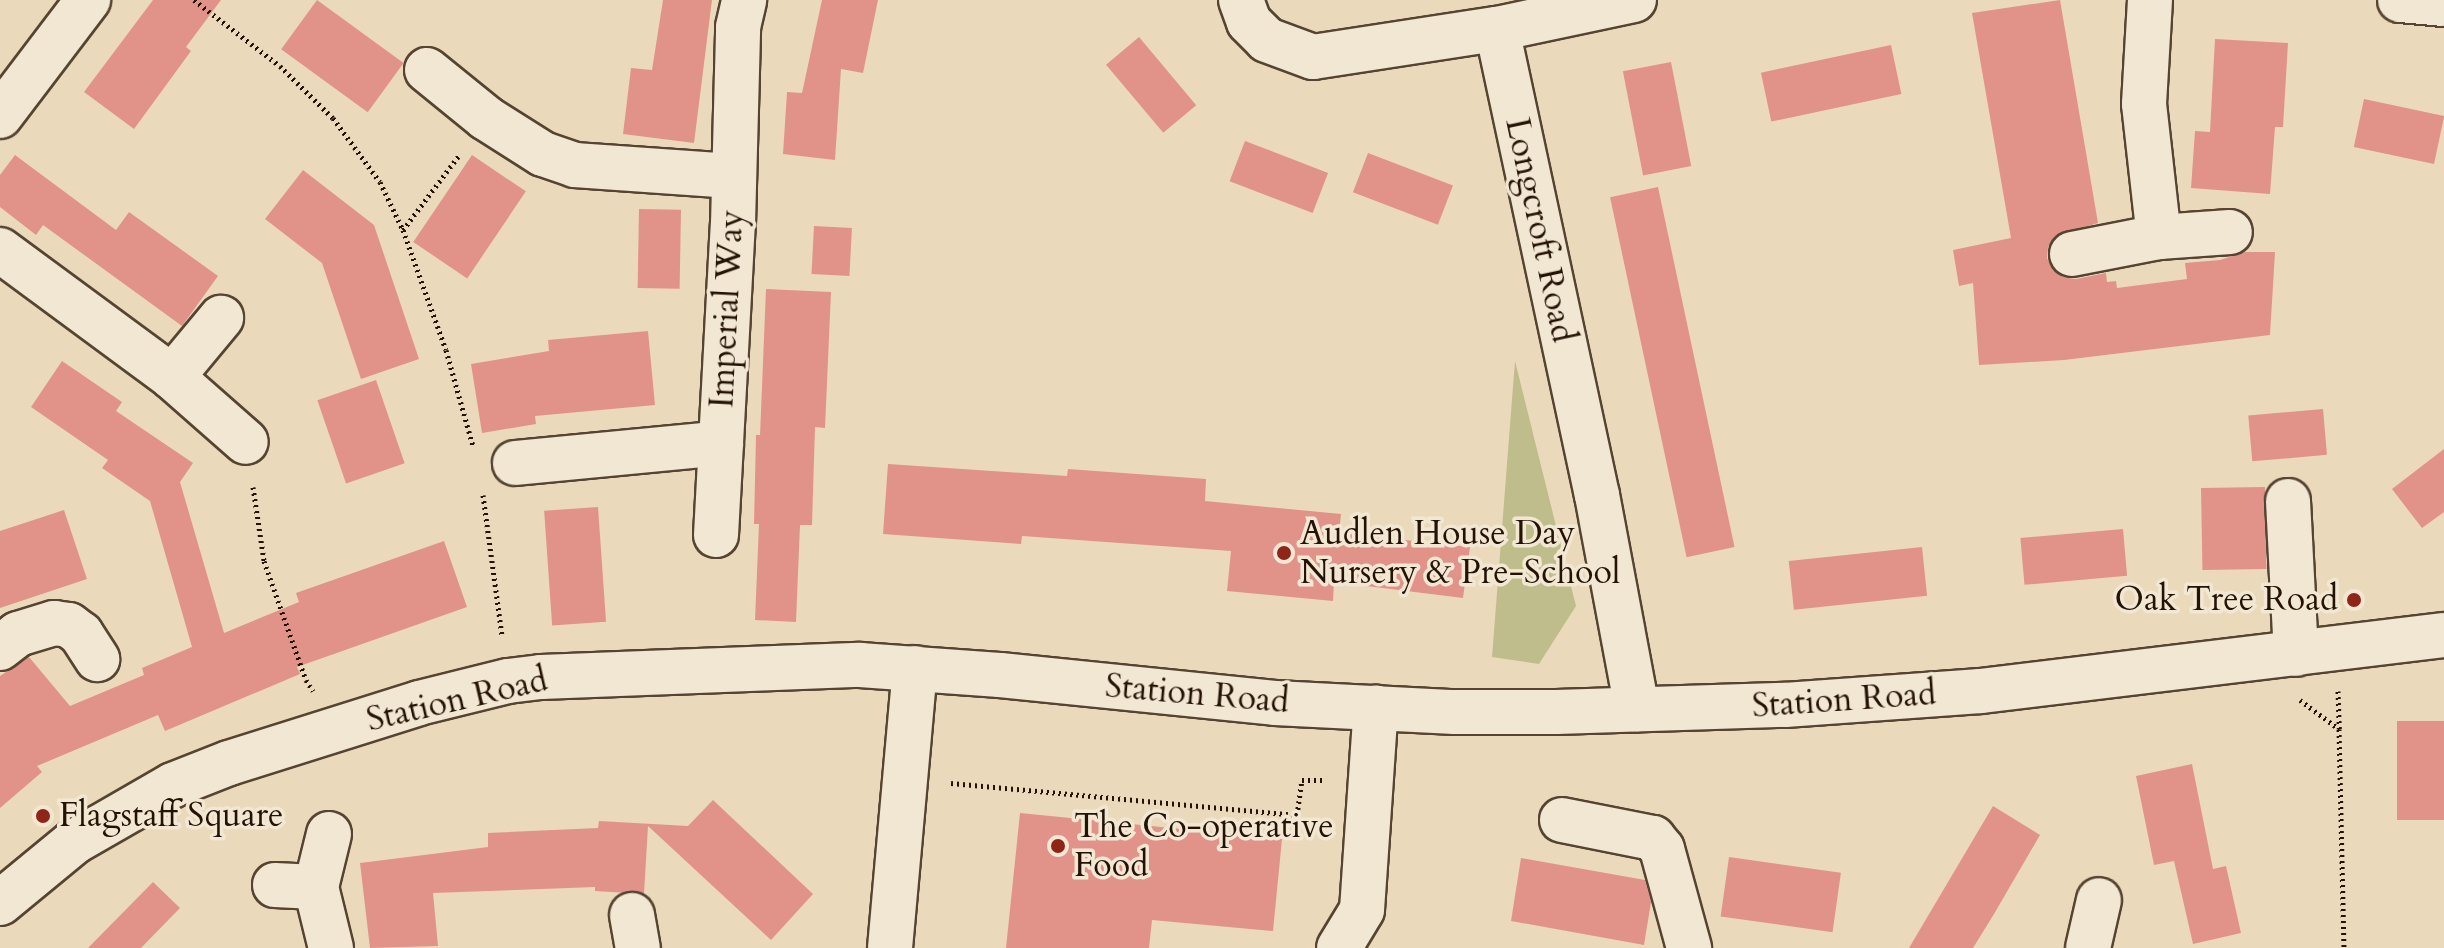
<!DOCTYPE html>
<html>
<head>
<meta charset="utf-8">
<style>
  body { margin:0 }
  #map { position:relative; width:2444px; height:948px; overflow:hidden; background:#eadabb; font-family:Cardo,serif }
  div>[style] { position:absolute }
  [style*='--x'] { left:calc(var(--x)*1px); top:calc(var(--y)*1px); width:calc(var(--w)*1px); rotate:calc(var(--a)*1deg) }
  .green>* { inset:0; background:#bfbd8b }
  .building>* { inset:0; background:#e1938a; transform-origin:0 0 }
  .path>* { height:5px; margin-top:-2.5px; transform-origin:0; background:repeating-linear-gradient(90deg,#241204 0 2px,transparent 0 6px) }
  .roads { filter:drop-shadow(2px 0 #564432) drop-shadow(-2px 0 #564432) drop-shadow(0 2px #564432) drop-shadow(0 -2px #564432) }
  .minor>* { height:44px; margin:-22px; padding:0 22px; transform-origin:22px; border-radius:22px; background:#f1e7d3 }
  .dots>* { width:22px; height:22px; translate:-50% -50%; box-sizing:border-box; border:4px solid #f1e7d3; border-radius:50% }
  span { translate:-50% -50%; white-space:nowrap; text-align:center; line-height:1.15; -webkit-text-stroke:7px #f1e7d3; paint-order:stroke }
  .street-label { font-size:34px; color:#241204 }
  .poi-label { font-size:34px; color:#241204 }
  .left { translate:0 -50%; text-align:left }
  .right { translate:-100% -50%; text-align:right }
</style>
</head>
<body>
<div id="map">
  <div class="green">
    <i style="clip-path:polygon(1515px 361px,1576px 606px,1539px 664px,1492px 657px)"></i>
  </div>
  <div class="building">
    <i style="clip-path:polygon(153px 0,221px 0,186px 47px,191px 51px,134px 129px,84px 92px)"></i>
    <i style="left:317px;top:0;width:107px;height:61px;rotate:36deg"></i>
    <i style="clip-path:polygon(663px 0,712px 0,694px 143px,623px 134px,631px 68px,652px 70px)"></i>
    <i style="clip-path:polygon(822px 0,878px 0,863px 73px,841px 69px,835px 160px,783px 154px,787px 92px,802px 93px)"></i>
    <i style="clip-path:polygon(2060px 0,2098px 223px,2055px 236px,2048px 247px,2047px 258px,2053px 270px,2063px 277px,2076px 279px,2106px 273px,2107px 282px,2116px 281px,2117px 288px,2187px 279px,2185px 263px,2220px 260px,2245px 252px,2275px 252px,2270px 335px,2064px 360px,1979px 365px,1973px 283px,1959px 286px,1953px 250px,2011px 238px,1972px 13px)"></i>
    <i style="left:1139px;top:37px;width:89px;height:43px;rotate:50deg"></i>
    <i style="clip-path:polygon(2215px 39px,2288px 43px,2283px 127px,2275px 127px,2270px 194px,2191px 188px,2195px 131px,2210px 132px)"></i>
    <i style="left:1891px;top:45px;width:50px;height:133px;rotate:78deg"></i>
    <i style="left:1671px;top:62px;width:106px;height:49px;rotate:79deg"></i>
    <i style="left:2364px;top:99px;width:82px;height:49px;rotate:12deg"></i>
    <i style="left:1245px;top:141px;width:89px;height:43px;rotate:21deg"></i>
    <i style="left:1368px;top:153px;width:91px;height:42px;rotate:21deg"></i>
    <i style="clip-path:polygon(15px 155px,116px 230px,129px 212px,218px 276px,182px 326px,43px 225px,36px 235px,0 207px,0 175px)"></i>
    <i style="left:472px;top:155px;width:65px;height:105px;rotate:34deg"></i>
    <i style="clip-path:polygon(303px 170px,374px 225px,419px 359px,361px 379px,322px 263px,265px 219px)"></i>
    <i style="left:1658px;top:187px;width:368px;height:49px;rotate:78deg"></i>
    <i style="left:639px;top:209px;width:42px;height:79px;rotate:1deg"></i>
    <i style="left:814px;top:226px;width:38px;height:48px;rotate:3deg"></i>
    <i style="clip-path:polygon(766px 289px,831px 292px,825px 428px,815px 427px,812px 525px,800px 525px,796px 622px,755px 620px,759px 524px,754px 524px,756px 435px,760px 435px)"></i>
    <i style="clip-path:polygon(648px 331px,655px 405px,535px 416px,536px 424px,482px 433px,471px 364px,549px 351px,548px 340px)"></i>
    <i style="clip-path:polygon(62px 361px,122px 402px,116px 411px,193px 463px,180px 482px,224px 633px,299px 602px,296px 593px,444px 541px,467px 607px,297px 667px,300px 674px,165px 731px,158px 715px,37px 766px,42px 772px,0 808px,0 676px,29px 657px,70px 706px,144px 675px,142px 668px,192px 647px,150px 501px,102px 468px,108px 460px,31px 407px)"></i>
    <i style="left:376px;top:380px;width:88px;height:62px;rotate:71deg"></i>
    <i style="left:2323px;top:409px;width:46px;height:75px;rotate:85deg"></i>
    <i style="clip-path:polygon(2444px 449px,2444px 512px,2422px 528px,2392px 489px)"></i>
    <i style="clip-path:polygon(888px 464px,1067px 476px,1068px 469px,1206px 479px,1205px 501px,1341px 514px,1339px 533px,1470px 547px,1463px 598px,1334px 582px,1333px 601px,1227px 591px,1231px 551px,1022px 536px,1021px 544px,883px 534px)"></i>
    <i style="left:2265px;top:487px;width:82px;height:64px;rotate:89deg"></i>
    <i style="left:598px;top:507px;width:115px;height:54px;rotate:86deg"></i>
    <i style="clip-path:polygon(64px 510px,87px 579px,0 608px,0 531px)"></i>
    <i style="left:2123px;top:529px;width:47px;height:103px;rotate:85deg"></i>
    <i style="left:1922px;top:547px;width:49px;height:134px;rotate:84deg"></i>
    <i style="left:2444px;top:721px;width:99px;height:47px;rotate:90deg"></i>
    <i style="clip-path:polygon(2192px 764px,2213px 869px,2226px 866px,2241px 933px,2193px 944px,2174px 861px,2154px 865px,2136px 776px)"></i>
    <i style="clip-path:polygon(713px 800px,813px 894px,771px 940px,648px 826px,644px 894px,595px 891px,595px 887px,433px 893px,438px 946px,370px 948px,360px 863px,488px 847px,488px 833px,598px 828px,599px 821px,688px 826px)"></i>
    <i style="clip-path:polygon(1993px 806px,2040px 835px,1994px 914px,1973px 948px,1909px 948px)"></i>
    <i style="clip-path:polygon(1020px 813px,1282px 839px,1273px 931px,1152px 920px,1149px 948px,1006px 948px)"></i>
    <i style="left:1729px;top:857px;width:113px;height:60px;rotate:8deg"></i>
    <i style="clip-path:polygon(1521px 858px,1645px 880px,1651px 902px,1644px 945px,1511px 921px)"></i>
    <i style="clip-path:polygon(153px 882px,180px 908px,141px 948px,88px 948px)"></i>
  </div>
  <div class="path">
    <i style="--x:194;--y:0;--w:108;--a:37.5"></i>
    <i style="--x:280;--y:66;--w:74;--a:44.5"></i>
    <i style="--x:333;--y:118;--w:79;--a:53.7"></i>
    <i style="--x:380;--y:182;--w:53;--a:64.4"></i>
    <i style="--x:403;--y:230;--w:127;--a:70.3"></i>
    <i style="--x:446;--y:350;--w:100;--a:74.3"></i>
    <i style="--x:403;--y:230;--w:95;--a:-53.1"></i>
    <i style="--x:253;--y:487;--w:75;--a:81.5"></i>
    <i style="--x:264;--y:561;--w:126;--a:70.6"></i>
    <i style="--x:306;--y:680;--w:13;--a:58"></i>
    <i style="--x:483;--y:495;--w:142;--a:82.3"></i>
    <i style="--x:2338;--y:691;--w:38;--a:88"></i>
    <i style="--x:2300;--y:700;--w:49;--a:36.6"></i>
    <i style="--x:2339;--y:729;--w:219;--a:88.7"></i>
    <i style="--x:951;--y:783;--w:347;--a:5.3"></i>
    <i style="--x:1297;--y:815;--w:35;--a:-82"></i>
    <i style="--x:1302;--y:780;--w:22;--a:0"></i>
  </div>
  <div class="roads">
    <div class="minor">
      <i style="--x:1241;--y:0;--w:23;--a:70"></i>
      <i style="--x:1249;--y:22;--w:25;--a:45"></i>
      <i style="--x:1267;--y:40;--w:49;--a:20.3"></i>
      <i style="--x:1313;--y:57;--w:186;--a:-8.7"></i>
      <i style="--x:1497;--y:29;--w:477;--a:77.9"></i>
      <i style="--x:1597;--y:495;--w:218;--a:79.4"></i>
      <i style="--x:2150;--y:0;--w:104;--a:93.3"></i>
      <i style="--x:2144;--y:104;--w:134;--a:83.6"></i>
      <i style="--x:2159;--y:237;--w:71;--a:-4"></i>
      <i style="--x:2400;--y:0;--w:44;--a:5.2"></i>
      <i style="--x:1497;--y:29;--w:140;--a:-12"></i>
      <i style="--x:427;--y:70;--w:76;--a:39.1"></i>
      <i style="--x:486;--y:118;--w:67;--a:32.3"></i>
      <i style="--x:543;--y:154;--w:34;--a:19"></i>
      <i style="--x:575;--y:165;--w:157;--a:4"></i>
      <i style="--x:0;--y:116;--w:146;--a:-52.8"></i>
      <i style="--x:0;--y:250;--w:214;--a:36.4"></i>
      <i style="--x:172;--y:377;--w:98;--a:41.3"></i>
      <i style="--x:2072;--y:254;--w:89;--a:-11.1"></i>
      <i style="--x:172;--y:377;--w:77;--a:-50.3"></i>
      <i style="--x:515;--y:463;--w:207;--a:-5.5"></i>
      <i style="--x:2288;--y:501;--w:153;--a:87"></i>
      <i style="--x:716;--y:535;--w:311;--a:-86.9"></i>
      <i style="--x:733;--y:224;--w:197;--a:-88.5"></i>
      <i style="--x:738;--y:27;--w:28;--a:-77"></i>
      <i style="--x:0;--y:648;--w:23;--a:-38"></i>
      <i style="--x:18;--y:634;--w:38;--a:-17"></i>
      <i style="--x:54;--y:623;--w:15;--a:8"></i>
      <i style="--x:69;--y:625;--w:15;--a:37"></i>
      <i style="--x:81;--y:634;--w:30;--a:57"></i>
      <i style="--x:1562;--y:820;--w:93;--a:11.2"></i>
      <i style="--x:1653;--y:838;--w:14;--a:51"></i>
      <i style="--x:1662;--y:849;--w:103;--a:74.7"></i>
      <i style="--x:329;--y:834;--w:55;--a:103.8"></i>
      <i style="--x:316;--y:887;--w:63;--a:76.2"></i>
      <i style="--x:275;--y:885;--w:41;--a:2.8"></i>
      <i style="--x:0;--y:903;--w:96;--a:-39.5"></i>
      <i style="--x:74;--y:842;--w:114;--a:-29.9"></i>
      <i style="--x:173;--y:785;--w:60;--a:-21.4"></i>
      <i style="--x:229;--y:763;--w:199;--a:-17.5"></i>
      <i style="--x:419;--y:703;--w:92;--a:-13.9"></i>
      <i style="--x:508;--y:681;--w:33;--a:-7"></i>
      <i style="--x:541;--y:677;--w:319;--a:-2.2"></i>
      <i style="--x:860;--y:665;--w:140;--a:4.1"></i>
      <i style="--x:1000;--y:675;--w:276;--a:5.8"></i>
      <i style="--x:1275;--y:703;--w:180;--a:2.9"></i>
      <i style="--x:1455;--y:712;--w:101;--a:0"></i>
      <i style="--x:1556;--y:712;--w:229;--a:-1.8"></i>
      <i style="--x:1785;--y:705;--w:196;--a:-4.1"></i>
      <i style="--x:1981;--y:691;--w:466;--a:-6.9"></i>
      <i style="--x:632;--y:915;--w:34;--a:80"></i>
      <i style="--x:890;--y:948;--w:281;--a:-84.9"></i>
      <i style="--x:1339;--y:948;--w:44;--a:-58.8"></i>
      <i style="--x:1362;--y:910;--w:203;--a:-86.1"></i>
      <i style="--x:2088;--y:948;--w:49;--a:-77.1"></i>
    </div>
  </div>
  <div class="dots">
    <i style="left:1284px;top:553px;background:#8f2418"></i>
    <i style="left:2354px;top:600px;background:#8f2418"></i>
    <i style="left:43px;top:816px;background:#8f2418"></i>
    <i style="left:1058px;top:846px;background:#8f2418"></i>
  </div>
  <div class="street-label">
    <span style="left:1540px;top:230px;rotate:78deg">Longcroft Road</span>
    <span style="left:727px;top:309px;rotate:-87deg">Imperial Way</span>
    <span style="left:1197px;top:694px;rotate:5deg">Station Road</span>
    <span style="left:457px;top:700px;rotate:-13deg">Station Road</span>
    <span style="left:1844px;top:700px;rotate:-4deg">Station Road</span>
  </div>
  <div class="poi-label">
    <span class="left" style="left:1300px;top:553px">Audlen House Day<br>Nursery &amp; Pre-School</span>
    <span class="right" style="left:2338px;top:600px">Oak Tree Road</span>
    <span class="left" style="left:59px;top:816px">Flagstaff Square</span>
    <span class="left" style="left:1074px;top:846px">The Co-operative<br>Food</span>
  </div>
</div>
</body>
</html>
